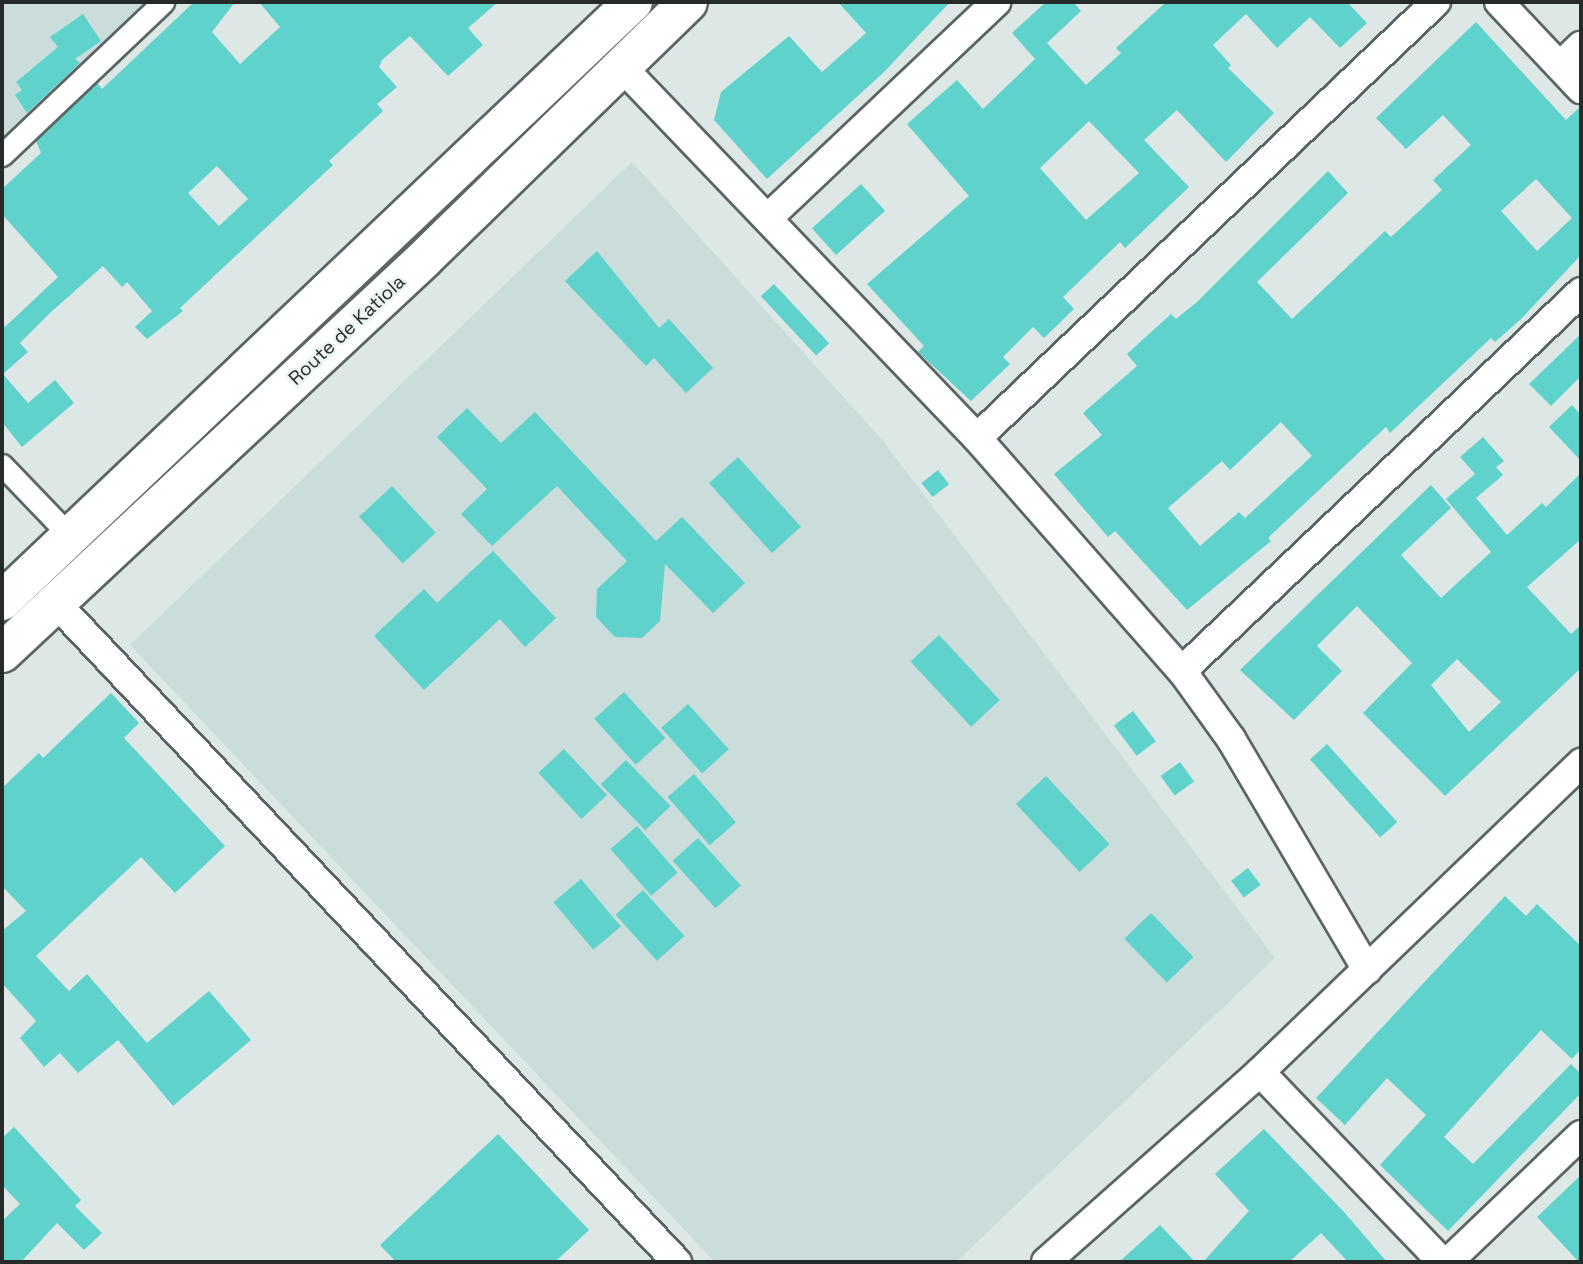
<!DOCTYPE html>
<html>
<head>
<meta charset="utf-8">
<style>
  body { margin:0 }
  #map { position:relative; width:1583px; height:1264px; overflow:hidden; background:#dce7e6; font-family:"Space Grotesk",sans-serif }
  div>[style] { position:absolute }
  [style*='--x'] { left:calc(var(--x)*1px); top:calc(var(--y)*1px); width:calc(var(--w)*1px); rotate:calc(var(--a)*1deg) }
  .built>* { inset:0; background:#cadddb }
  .building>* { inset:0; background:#5fd2cc; transform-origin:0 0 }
  .roads { filter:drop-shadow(2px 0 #5c6565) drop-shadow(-2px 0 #5c6565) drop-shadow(0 2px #5c6565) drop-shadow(0 -2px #5c6565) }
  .pedestrian>* { height:21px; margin:-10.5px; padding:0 10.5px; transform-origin:10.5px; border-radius:10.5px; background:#fff }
  .minor>* { height:28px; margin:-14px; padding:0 14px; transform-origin:14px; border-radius:14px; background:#fff }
  .trunk>* { height:38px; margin:-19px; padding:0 19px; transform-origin:19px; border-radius:19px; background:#fff }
  span { translate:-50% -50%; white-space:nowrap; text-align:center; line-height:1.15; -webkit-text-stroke:5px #e9f4f3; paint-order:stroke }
  .street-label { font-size:19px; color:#262a29 }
  .frame { position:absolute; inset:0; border:4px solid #262a29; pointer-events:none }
</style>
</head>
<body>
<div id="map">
  <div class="built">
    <i style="clip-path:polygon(2px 2px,163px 2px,2px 155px)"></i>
    <i style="clip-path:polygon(632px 162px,883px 441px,1275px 958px,956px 1262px,715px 1262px,130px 645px)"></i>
  </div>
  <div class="building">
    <i style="clip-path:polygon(evenodd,194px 2px,235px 2px,212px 32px,240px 64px,280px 27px,259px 2px,498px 2px,468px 28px,483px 45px,448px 76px,410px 36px,382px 60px,379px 67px,397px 87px,377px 104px,383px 111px,329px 161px,333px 165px,180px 308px,183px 311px,147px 339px,135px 327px,152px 311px,127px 282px,122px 287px,103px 266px,51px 312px,20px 343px,28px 352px,3px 374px,28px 403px,55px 380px,74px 403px,22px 447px,2px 422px,2px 323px,5px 327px,58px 277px,2px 214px,2px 189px,41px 153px,36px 141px,97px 83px,102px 89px,194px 2px,217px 166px,248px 199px,219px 226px,188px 193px,217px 166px)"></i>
    <i style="clip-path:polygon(838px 2px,950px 2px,884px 72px,767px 179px,714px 120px,721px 92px,789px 36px,822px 72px,866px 33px)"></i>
    <i style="clip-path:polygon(evenodd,1046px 2px,1073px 2px,1081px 11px,1047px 43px,1086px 85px,1121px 53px,1116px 48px,1166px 2px,1347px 2px,1367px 23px,1340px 48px,1310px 17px,1277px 48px,1246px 14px,1213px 45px,1231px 65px,1228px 68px,1274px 113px,1226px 162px,1177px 110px,1144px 140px,1189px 187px,1125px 248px,1120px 242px,1063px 297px,1074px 309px,1044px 338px,1033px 327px,1003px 357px,1010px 364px,971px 401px,918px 352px,924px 346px,867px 284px,969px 196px,907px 124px,957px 80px,983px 109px,1035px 59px,1012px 33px,1046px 2px,1089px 121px,1139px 173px,1086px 220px,1040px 168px,1089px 121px)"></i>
    <i style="clip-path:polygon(83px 14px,101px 41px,75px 59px,80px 63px,27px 113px,15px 95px,22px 90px,16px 82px,58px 47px,50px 37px)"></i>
    <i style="clip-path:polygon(evenodd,1476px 22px,1566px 120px,1581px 106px,1581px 255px,1521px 319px,1495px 342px,1491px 338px,1390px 433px,1386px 427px,1268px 538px,1271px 541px,1187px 610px,1115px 531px,1108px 537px,1054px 474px,1102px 435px,1083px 413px,1137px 366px,1127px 354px,1171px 314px,1176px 319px,1197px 302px,1328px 171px,1348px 193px,1257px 282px,1292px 319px,1385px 231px,1391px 237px,1442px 190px,1433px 180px,1471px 145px,1443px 115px,1406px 149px,1376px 118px,1476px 22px,1536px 179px,1572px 218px,1537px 251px,1501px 211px,1536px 179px,1476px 22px,1281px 422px,1312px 456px,1245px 518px,1239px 512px,1200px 546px,1168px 508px,1222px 461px,1230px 470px,1281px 422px)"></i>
    <i style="left:861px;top:184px;width:36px;height:66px;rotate:48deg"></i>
    <i style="clip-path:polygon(597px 251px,659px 328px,669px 319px,713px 368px,686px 393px,654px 358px,646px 366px,565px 281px)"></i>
    <i style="left:774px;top:284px;width:81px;height:18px;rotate:47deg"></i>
    <i style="clip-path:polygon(1581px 334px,1581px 376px,1551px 406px,1529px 384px)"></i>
    <i style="clip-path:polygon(1572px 405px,1581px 415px,1581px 461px,1549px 427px)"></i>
    <i style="clip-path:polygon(467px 408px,501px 443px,535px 412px,656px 541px,682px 517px,745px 583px,713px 613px,665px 564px,660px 621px,642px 638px,615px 637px,596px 617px,597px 589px,627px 561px,557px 486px,492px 546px,461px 514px,487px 489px,437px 437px)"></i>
    <i style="clip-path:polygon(evenodd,1483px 437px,1504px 461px,1496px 467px,1503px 475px,1476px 498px,1507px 535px,1542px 503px,1546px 507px,1581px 473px,1581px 539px,1527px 587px,1571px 634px,1581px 625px,1581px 668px,1445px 796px,1363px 713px,1412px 663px,1357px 606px,1317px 646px,1342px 671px,1294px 720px,1240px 670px,1431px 485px,1451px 508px,1401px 555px,1441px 598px,1491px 552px,1446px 499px,1475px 474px,1460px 457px,1483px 437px,1457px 659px,1501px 702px,1469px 732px,1431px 685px,1457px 659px)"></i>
    <i style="left:738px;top:457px;width:94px;height:39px;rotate:48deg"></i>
    <i style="left:938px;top:470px;width:18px;height:21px;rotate:52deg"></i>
    <i style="left:392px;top:486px;width:64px;height:45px;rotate:47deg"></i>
    <i style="clip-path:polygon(493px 551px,556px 618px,525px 647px,500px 619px,424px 690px,374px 636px,424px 589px,437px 603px)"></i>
    <i style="left:939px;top:635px;width:89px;height:39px;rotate:47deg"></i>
    <i style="left:624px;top:692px;width:62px;height:40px;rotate:48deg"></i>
    <i style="clip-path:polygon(111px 693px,139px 723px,124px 738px,225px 846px,175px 893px,141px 857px,36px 956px,69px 991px,87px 974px,147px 1043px,209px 991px,251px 1040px,173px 1106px,118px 1040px,78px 1073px,60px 1053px,44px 1067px,20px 1038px,36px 1021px,2px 983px,2px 931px,26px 911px,2px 886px,2px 788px,39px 753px,43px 758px)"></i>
    <i style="left:688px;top:704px;width:61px;height:36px;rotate:48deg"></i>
    <i style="left:1133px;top:711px;width:38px;height:24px;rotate:53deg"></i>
    <i style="left:1327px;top:744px;width:105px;height:23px;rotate:48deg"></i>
    <i style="left:564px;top:749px;width:63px;height:35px;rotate:47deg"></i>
    <i style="left:626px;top:760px;width:64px;height:35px;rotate:46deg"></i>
    <i style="left:1180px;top:762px;width:24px;height:24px;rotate:54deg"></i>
    <i style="left:694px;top:774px;width:64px;height:35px;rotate:49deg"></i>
    <i style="left:1046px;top:776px;width:93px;height:41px;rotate:47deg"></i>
    <i style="left:637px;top:826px;width:62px;height:35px;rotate:49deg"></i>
    <i style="left:698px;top:838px;width:64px;height:34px;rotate:48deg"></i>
    <i style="left:1248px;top:868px;width:21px;height:21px;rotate:53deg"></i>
    <i style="left:581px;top:879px;width:62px;height:36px;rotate:50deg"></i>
    <i style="left:643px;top:890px;width:62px;height:37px;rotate:48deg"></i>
    <i style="clip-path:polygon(1505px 896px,1526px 916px,1537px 904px,1581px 946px,1581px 1049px,1572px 1059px,1541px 1030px,1444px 1137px,1473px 1164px,1571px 1064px,1581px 1074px,1581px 1093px,1448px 1231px,1380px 1165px,1426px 1115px,1387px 1078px,1345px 1125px,1316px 1098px)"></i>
    <i style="left:1151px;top:913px;width:61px;height:37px;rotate:46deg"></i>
    <i style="clip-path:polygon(14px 1127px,81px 1200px,75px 1206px,102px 1233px,84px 1250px,57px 1223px,21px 1262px,2px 1262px,2px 1221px,20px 1204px,2px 1185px,2px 1138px)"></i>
    <i style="clip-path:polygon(1264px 1129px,1344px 1212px,1387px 1262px,1348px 1262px,1321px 1233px,1289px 1262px,1203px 1262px,1249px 1211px,1215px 1174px)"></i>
    <i style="clip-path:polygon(498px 1134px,589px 1230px,555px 1262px,396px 1262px,380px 1245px)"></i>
    <i style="clip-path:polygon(1581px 1175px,1581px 1262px,1579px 1262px,1537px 1217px)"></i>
    <i style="clip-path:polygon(1160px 1225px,1195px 1262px,1119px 1262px)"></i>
  </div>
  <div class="roads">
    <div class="pedestrian">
      <i style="--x:2;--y:155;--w:222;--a:-43.5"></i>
      <i style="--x:2;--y:465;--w:100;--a:46.2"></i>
    </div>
    <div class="minor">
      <i style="--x:1499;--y:2;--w:120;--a:46.7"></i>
      <i style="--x:620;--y:65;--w:516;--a:46.26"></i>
      <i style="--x:977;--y:438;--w:310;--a:48.7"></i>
      <i style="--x:1182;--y:671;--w:84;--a:54.2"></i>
      <i style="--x:1231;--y:739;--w:268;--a:59.5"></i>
      <i style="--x:1560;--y:66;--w:29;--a:-44"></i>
      <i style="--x:769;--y:217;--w:313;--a:-43.4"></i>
      <i style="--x:977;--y:438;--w:633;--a:-43.53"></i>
      <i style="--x:55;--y:602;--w:907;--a:46.7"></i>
      <i style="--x:1182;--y:671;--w:550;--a:-43.53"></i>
      <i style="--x:1260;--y:1072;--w:263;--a:46.2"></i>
      <i style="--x:1046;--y:1262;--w:286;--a:-41.6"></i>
      <i style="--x:1260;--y:1072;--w:446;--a:-43.9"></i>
      <i style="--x:1448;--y:1262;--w:184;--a:-43.7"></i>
    </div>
    <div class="trunk">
      <i style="--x:2;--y:601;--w:870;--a:-43.51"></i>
      <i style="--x:2;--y:653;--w:577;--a:-43.03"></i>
      <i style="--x:424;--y:259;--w:368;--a:-44.2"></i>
    </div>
  </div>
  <div class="street-label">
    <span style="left:347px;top:330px;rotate:-43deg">Route de Katiola</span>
  </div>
  <div class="frame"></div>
</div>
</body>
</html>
